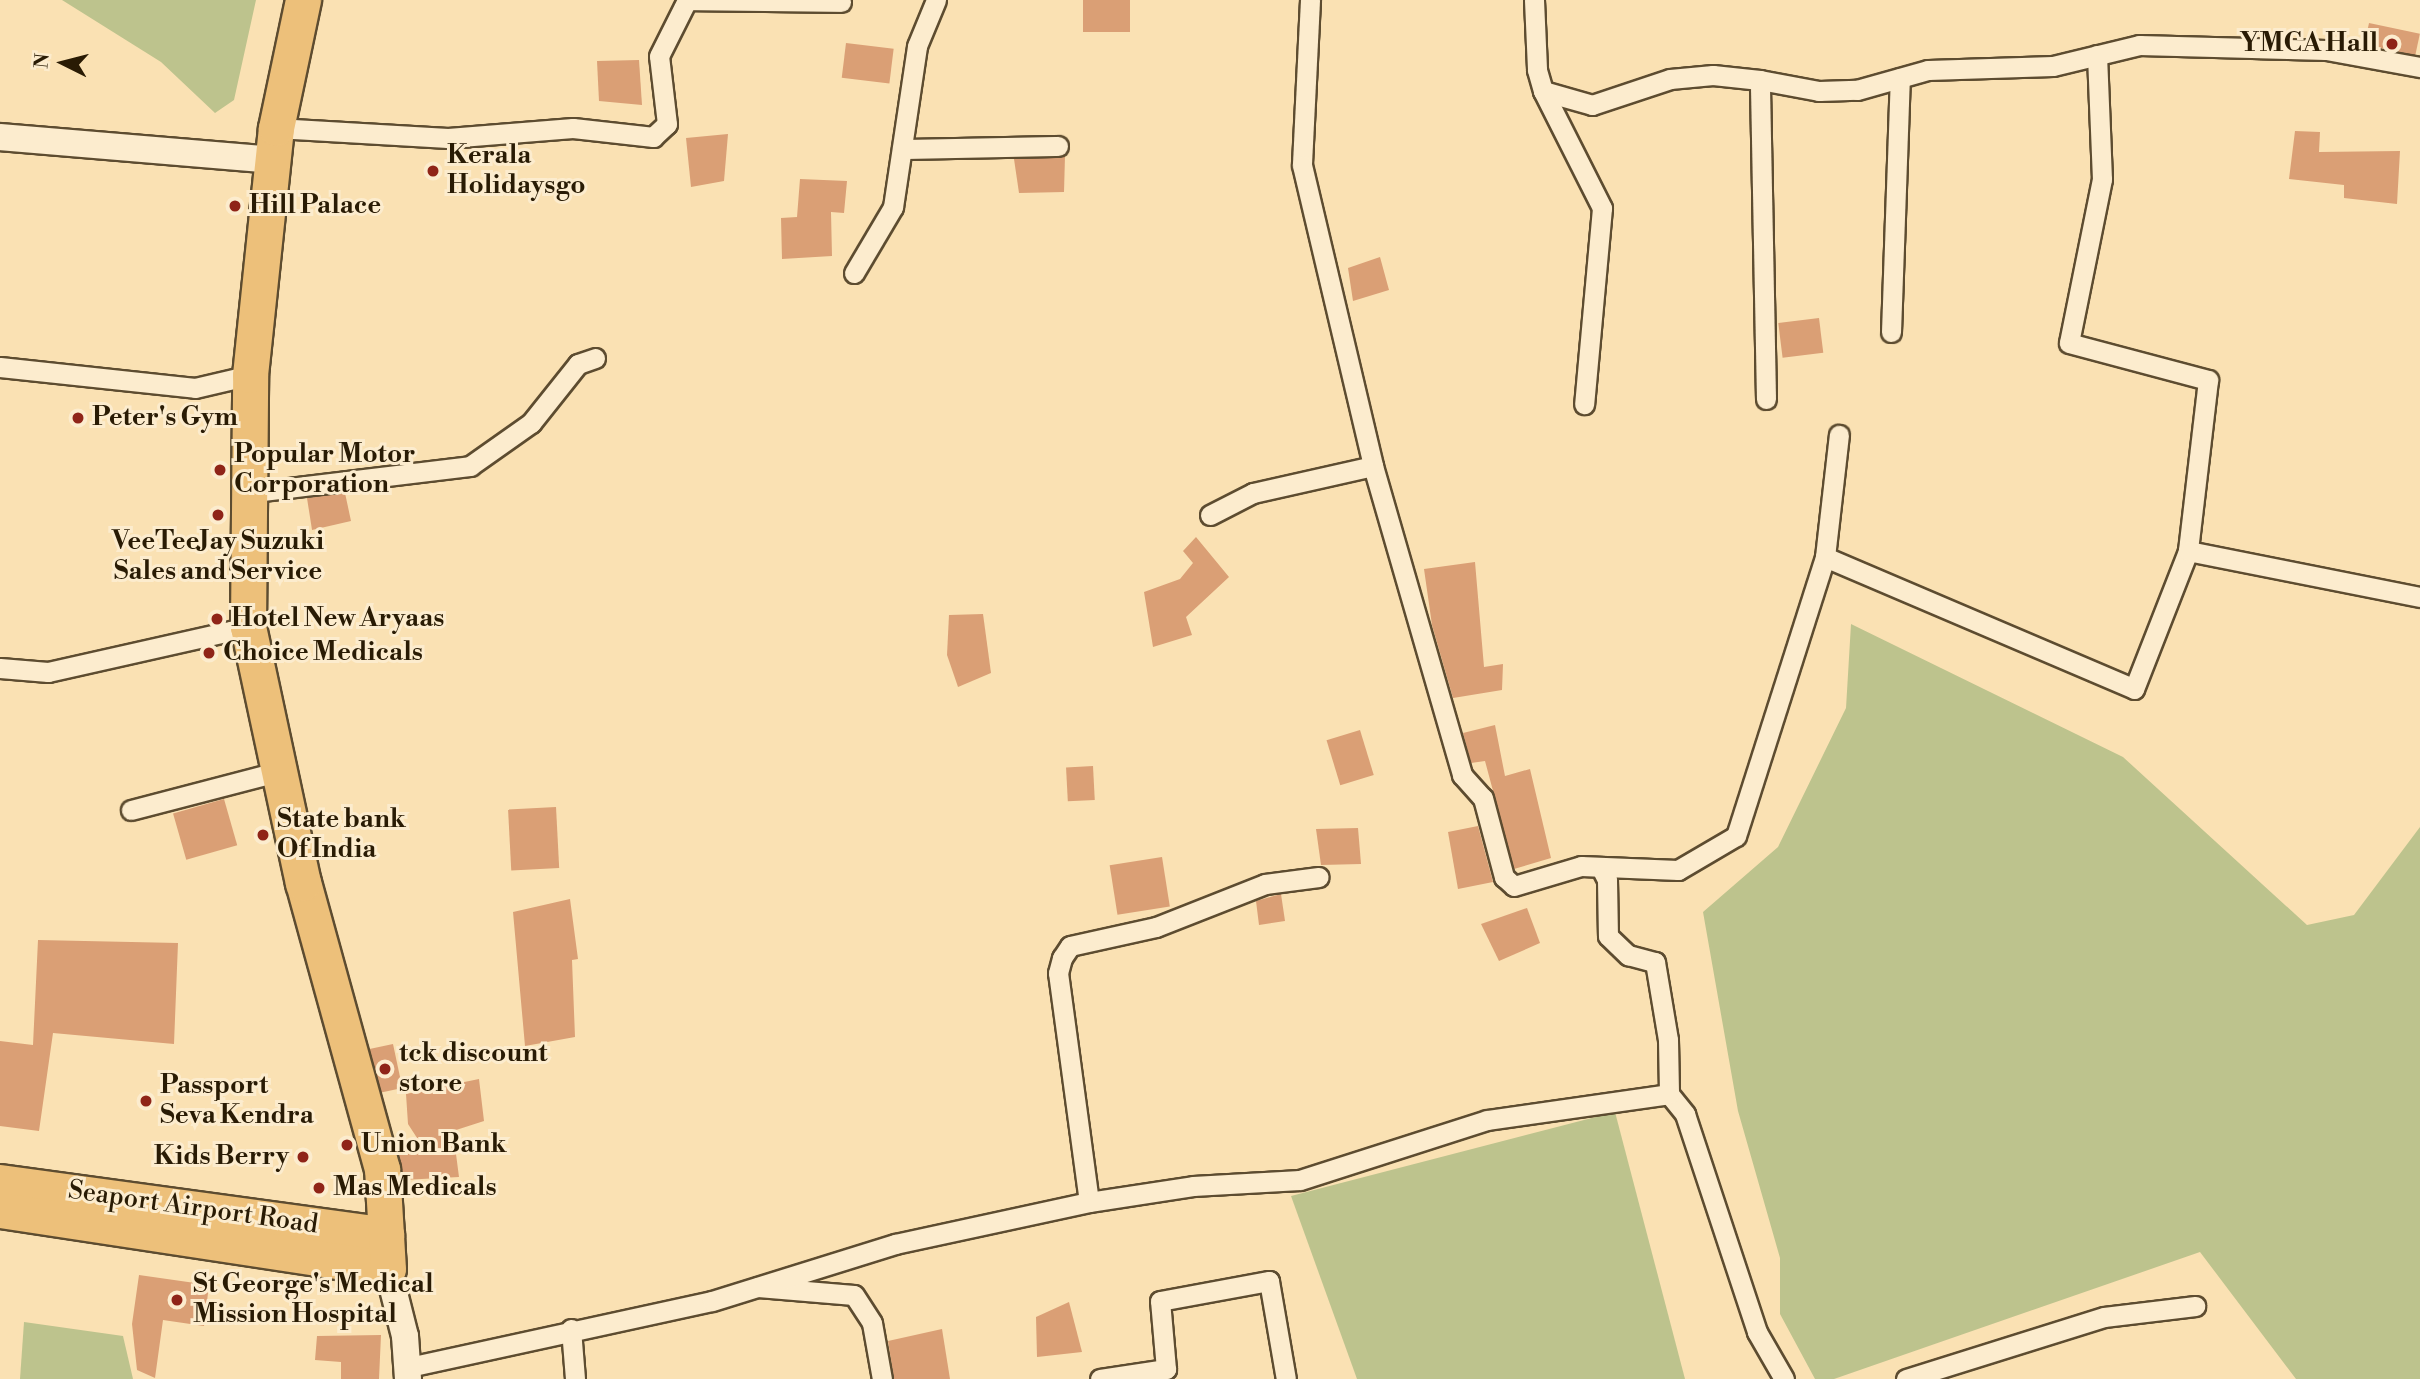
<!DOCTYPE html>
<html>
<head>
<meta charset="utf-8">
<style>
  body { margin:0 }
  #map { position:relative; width:2420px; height:1379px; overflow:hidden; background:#fae1b3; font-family:"Libre Bodoni",serif }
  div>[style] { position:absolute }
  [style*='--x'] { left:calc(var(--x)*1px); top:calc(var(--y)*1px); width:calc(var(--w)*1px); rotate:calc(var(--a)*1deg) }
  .green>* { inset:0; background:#bdc38d }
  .building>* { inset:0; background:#da9f75; transform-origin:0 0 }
  .roads { filter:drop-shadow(2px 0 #5d4c30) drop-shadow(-2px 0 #5d4c30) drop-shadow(0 2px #5d4c30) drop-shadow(0 -2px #5d4c30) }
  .street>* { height:19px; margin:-9.5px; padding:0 9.5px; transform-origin:9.5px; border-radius:9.5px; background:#fcecce }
  .secondary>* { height:26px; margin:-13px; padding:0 13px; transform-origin:13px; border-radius:13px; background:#fcecce }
  .highway>* { height:35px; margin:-17.5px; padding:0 17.5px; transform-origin:17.5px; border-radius:17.5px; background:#edc07a }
  .dots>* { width:19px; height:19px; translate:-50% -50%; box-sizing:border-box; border:4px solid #fcecce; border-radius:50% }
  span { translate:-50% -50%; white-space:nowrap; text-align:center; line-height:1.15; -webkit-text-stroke:6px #fcecce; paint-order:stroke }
  .poi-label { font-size:26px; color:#291b04; font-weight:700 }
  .right { translate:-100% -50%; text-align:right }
  .left { translate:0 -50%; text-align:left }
  .street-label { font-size:26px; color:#291b04 }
  .north { position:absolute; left:28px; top:28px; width:70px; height:70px; -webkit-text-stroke:5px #fcecce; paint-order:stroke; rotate:276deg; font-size:19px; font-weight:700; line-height:28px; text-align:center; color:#291b04 }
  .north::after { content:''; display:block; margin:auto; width:24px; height:32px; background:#291b04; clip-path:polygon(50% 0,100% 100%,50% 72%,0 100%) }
</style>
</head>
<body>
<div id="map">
  <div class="green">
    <i style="clip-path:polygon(62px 0,256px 0,234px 100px,215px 113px,161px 62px)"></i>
    <i style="clip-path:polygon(1851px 624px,2123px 757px,2307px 925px,2354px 915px,2420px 827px,2420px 1379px,2296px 1379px,2200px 1252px,1834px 1379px,1815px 1379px,1780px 1314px,1780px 1258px,1738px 1111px,1703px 912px,1778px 847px,1846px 708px)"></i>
    <i style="clip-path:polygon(1615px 1112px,1685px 1379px,1357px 1379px,1291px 1196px)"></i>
    <i style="clip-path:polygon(24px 1322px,123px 1336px,133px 1379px,20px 1379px)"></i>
  </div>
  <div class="building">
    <i style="left:1083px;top:0;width:47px;height:32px"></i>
    <i style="left:2369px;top:23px;width:52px;height:22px;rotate:12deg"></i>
    <i style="left:846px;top:43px;width:48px;height:35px;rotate:7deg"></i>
    <i style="clip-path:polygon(639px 60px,642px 105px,599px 101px,597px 61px)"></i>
    <i style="clip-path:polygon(2295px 131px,2320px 132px,2319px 152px,2400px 151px,2397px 204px,2344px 198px,2344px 185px,2289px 179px)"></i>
    <i style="clip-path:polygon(728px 134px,724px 181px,691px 187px,686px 138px)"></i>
    <i style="clip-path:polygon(1065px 156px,1064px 192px,1019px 193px,1014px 159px)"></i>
    <i style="clip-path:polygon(800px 179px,847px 181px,844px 213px,831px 212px,832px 256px,782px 259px,781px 218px,797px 217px)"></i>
    <i style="clip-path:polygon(1380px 257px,1389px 290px,1353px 301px,1348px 268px)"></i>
    <i style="left:1819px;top:318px;width:35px;height:41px;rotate:83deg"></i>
    <i style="clip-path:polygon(345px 493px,351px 521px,312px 530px,307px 498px)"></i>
    <i style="clip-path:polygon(1196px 537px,1229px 577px,1186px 617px,1192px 635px,1153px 647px,1144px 592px,1180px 579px,1193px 563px,1183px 551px)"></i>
    <i style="clip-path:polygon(1475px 562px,1484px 667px,1503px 664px,1502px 690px,1453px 698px,1432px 625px,1424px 569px)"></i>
    <i style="clip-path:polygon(983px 614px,991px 673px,958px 687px,947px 655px,949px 615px)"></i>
    <i style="clip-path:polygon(1495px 725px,1505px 776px,1530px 769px,1551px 858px,1514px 869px,1485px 761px,1471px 763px,1463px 733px)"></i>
    <i style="left:1360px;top:730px;width:47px;height:35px;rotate:73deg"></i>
    <i style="left:1093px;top:766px;width:34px;height:27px;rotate:87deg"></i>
    <i style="left:224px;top:799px;width:48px;height:53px;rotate:74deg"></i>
    <i style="left:556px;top:807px;width:61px;height:48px;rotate:87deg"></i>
    <i style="clip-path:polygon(1478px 826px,1493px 882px,1458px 889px,1448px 832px)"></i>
    <i style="clip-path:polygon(1358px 828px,1361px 864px,1321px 865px,1316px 829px)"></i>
    <i style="left:1162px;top:857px;width:50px;height:53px;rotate:81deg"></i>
    <i style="clip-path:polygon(1281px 894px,1285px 921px,1259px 925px,1256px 901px)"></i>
    <i style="clip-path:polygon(570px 899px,578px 959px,572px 960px,575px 1037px,525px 1046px,513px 912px)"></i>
    <i style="clip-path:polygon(1527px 908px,1540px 943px,1499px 961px,1481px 924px)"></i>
    <i style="clip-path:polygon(38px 940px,178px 943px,174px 1044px,53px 1033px,39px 1131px,0 1126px,0 1041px,33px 1045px)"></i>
    <i style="left:393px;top:1044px;width:45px;height:24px;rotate:78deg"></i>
    <i style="clip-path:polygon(479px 1079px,484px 1121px,453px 1131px,459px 1177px,403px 1180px,396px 1145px,419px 1141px,408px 1124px,406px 1094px)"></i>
    <i style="clip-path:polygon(139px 1275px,209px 1285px,204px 1326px,163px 1320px,155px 1378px,137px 1370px,132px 1324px)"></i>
    <i style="clip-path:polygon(1069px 1302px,1082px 1352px,1037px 1357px,1036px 1317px)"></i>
    <i style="clip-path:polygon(942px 1329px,950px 1379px,894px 1379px,888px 1341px)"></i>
    <i style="clip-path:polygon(381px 1335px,379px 1379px,341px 1379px,341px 1362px,315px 1360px,317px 1336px)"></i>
  </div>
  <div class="roads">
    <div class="street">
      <i style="--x:688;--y:0;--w:153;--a:0.7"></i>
      <i style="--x:1310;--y:0;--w:165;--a:92.8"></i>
      <i style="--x:1302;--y:165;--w:309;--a:76.7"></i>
      <i style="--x:1373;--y:466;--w:322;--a:73.9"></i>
      <i style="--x:1462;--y:775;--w:31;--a:48"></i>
      <i style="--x:1483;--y:798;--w:82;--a:75.1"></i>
      <i style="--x:1504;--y:877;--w:13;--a:42"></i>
      <i style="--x:1514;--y:886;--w:70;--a:-16.6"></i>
      <i style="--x:1581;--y:866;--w:97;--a:2.4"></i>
      <i style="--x:1678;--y:870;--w:67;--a:-30.4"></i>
      <i style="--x:1736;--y:836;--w:293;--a:-72.3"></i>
      <i style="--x:1825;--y:557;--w:123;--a:-83.5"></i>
      <i style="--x:1534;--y:0;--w:70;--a:87.5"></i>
      <i style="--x:1537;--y:70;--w:22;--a:74"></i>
      <i style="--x:1543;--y:91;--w:131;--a:63.2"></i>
      <i style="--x:1602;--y:208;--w:197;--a:95.2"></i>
      <i style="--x:2097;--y:55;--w:124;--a:87.7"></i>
      <i style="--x:2102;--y:179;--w:167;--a:101.4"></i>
      <i style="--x:2069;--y:343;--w:144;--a:14.9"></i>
      <i style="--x:2208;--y:380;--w:172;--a:96.7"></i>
      <i style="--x:1543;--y:91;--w:51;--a:15.9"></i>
      <i style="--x:1592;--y:105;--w:82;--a:-18.4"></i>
      <i style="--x:1670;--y:79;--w:43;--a:-5.3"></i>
      <i style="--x:1713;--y:75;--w:47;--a:6.1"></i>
      <i style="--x:276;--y:128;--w:172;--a:3.3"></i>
      <i style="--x:448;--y:138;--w:125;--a:-4.6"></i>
      <i style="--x:573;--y:128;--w:81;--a:6.4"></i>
      <i style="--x:653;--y:137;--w:19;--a:-43"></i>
      <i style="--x:667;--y:124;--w:68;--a:-96.7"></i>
      <i style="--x:659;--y:56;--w:63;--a:-63.4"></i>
      <i style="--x:902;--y:149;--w:156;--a:-1.1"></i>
      <i style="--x:854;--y:273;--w:77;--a:-59.4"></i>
      <i style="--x:893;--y:207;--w:163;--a:-81.5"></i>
      <i style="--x:917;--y:46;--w:50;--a:-67.6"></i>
      <i style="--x:1891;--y:332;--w:254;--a:-88"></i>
      <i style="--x:0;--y:367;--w:196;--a:6.1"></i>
      <i style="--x:195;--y:388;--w:57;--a:-13.3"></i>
      <i style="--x:1766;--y:399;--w:319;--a:-91.1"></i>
      <i style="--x:1760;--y:80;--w:60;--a:10.6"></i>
      <i style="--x:1819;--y:91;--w:38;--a:-2"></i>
      <i style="--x:1857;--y:90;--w:74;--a:-15.7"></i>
      <i style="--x:1928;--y:70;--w:125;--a:-1.8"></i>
      <i style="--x:2053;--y:66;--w:89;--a:-13.7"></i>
      <i style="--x:2139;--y:45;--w:187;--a:1.5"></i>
      <i style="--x:2326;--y:50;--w:96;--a:10.3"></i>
      <i style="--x:247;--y:493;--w:225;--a:-6.9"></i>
      <i style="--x:470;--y:466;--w:75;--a:-35.2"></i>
      <i style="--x:531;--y:423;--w:75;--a:-51.5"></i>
      <i style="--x:578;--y:364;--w:18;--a:-19"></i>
      <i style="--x:1210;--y:515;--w:48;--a:-27.1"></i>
      <i style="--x:1253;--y:493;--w:123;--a:-12.7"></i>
      <i style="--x:1825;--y:557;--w:336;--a:23.1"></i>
      <i style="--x:2134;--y:689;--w:148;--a:-68.6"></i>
      <i style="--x:2188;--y:551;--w:237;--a:11.2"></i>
      <i style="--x:0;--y:668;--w:48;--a:4.8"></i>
      <i style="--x:48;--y:672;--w:205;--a:-12.7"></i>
      <i style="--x:131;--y:810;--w:151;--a:-14.6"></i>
      <i style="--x:1602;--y:870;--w:11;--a:63"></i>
      <i style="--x:1607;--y:880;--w:56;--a:89"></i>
      <i style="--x:1608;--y:936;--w:28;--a:44"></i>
      <i style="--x:1628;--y:955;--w:28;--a:15"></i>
      <i style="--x:1655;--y:962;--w:79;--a:80.5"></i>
      <i style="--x:1668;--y:1040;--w:54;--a:88.9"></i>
      <i style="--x:1669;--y:1094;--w:26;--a:51"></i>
      <i style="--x:1685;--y:1114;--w:230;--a:71.7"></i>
      <i style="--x:1757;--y:1332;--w:54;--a:60.1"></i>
      <i style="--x:1089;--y:1202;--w:231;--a:-97.7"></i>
      <i style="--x:1058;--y:973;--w:16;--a:-75"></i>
      <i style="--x:1062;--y:958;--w:14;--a:-56"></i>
      <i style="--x:1070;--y:946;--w:88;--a:-12.5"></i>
      <i style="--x:1156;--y:927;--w:117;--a:-21.5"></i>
      <i style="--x:1265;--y:884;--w:54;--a:-7.4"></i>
      <i style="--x:758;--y:1287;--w:96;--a:4.8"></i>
      <i style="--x:854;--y:1295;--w:33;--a:57"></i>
      <i style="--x:872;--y:1323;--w:57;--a:79.9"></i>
      <i style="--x:571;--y:1329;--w:50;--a:85.4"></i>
      <i style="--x:409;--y:1367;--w:310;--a:-12.3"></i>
      <i style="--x:712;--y:1301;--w:192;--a:-17.3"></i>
      <i style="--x:895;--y:1244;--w:198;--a:-12.2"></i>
      <i style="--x:1089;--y:1202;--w:105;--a:-8.7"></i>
      <i style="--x:1193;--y:1186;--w:107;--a:-3.2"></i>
      <i style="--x:1300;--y:1180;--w:196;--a:-17.8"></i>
      <i style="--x:1487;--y:1120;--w:184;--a:-8.1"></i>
      <i style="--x:1100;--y:1379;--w:67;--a:-8.6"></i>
      <i style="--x:1166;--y:1369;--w:68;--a:-95"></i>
      <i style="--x:1160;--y:1301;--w:111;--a:-10.4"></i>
      <i style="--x:1269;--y:1281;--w:99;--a:80.2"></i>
      <i style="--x:1906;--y:1379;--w:207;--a:-17.4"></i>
      <i style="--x:2104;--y:1317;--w:92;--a:-6.9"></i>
    </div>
    <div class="secondary">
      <i style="--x:0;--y:137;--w:274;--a:4.8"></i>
      <i style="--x:388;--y:1269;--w:69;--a:75.8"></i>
      <i style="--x:405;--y:1336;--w:43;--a:86"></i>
    </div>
    <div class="highway">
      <i style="--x:0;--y:1182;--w:390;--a:7.8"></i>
      <i style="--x:0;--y:1210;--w:392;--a:8.6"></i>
      <i style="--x:388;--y:1269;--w:100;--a:-93.4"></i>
      <i style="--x:382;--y:1169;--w:297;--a:-105.4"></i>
      <i style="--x:303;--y:883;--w:262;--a:-102.1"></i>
      <i style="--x:248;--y:627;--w:252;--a:-89.5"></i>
      <i style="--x:250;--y:375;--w:248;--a:-84"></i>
      <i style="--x:276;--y:128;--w:131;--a:-78.1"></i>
    </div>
  </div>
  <div class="dots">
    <i style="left:2392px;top:44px;background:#8f2418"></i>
    <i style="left:433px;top:171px;background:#8f2418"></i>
    <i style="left:235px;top:206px;background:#8f2418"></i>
    <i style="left:78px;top:418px;background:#8f2418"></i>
    <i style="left:220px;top:470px;background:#8f2418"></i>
    <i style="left:218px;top:515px;background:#8f2418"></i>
    <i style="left:217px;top:619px;background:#8f2418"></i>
    <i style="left:209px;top:653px;background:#8f2418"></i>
    <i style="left:263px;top:835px;background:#8f2418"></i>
    <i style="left:385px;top:1069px;background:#8f2418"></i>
    <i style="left:146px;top:1101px;background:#8f2418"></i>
    <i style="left:347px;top:1145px;background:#8f2418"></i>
    <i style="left:303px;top:1157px;background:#8f2418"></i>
    <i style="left:319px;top:1188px;background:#8f2418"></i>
    <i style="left:177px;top:1300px;background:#8f2418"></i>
  </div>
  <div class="poi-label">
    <span class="right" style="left:2378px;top:44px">YMCA Hall</span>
    <span class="left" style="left:447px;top:171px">Kerala<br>Holidaysgo</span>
    <span class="left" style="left:249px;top:206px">Hill Palace</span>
    <span class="left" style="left:92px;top:418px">Peter's Gym</span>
    <span class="left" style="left:234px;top:470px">Popular Motor<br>Corporation</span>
    <span style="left:218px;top:557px">VeeTeeJay Suzuki<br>Sales and Service</span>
    <span class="left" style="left:231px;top:619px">Hotel New Aryaas</span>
    <span class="left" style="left:223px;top:653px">Choice Medicals</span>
    <span class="left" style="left:277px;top:835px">State bank<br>Of India</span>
    <span class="left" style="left:399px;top:1069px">tck discount<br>store</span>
    <span class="left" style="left:160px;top:1101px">Passport<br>Seva Kendra</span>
    <span class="left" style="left:361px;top:1145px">Union Bank</span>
    <span class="right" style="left:289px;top:1157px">Kids Berry</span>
    <span class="left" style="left:333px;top:1188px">Mas Medicals</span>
    <span class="left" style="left:193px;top:1300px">St George's Medical<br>Mission Hospital</span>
  </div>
  <div class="street-label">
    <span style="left:193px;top:1208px;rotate:8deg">Seaport Airport Road</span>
  </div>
  <div class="north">N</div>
</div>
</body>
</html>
